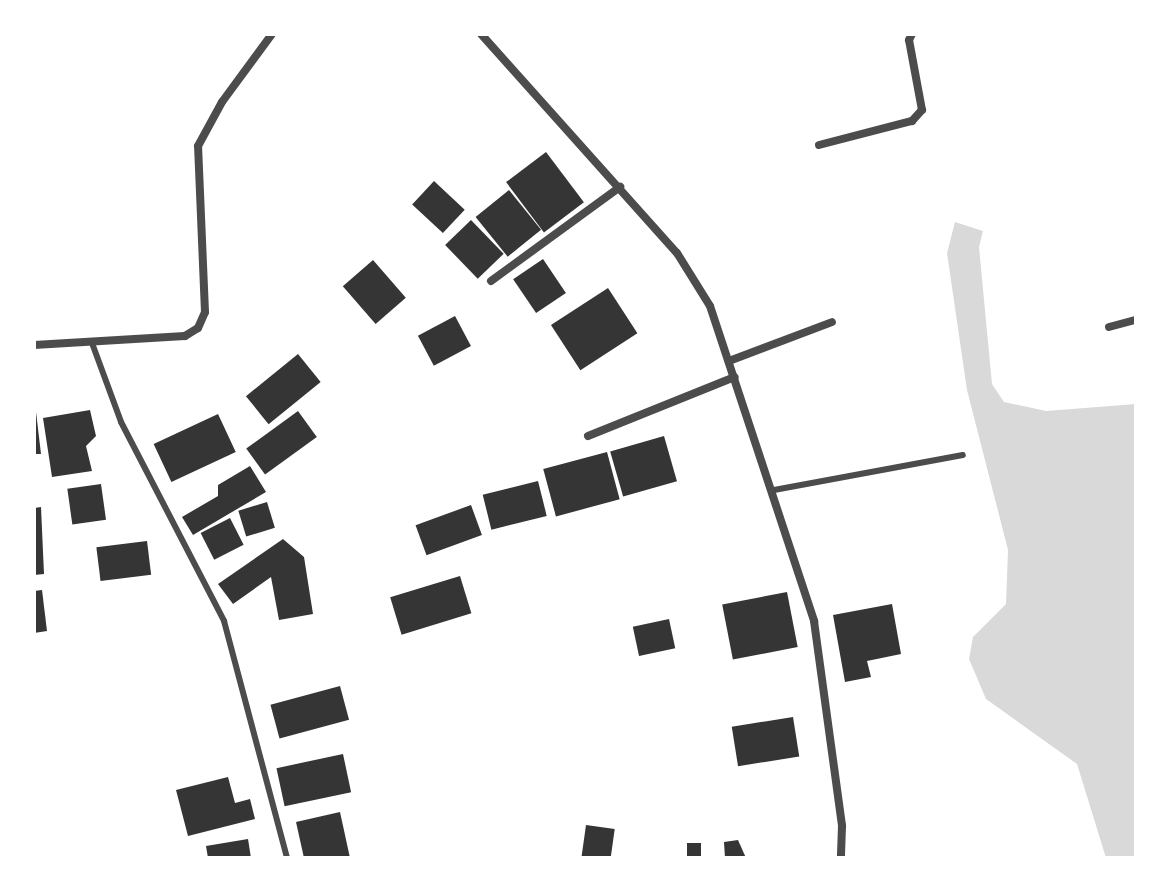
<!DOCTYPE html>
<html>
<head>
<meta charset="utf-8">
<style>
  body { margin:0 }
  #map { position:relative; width:1170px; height:892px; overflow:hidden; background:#fff; font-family:"Fira Sans Condensed",sans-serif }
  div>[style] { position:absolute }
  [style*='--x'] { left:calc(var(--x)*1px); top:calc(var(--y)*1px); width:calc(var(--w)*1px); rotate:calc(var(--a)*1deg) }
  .water>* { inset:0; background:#d9d9d9 }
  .building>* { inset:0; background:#353535; transform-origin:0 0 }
  .service>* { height:6px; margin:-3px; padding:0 3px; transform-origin:3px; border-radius:3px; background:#4c4c4c }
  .minor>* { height:8px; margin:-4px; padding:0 4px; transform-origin:4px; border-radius:4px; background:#4c4c4c }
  span { translate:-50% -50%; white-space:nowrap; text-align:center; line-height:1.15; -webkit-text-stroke:8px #fff; paint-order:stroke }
  .frame { position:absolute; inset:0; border:36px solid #fff; pointer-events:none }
</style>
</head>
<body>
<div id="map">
  <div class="water">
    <i style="clip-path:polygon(955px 222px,983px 231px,979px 247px,992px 384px,1004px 402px,1046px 411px,1136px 404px,1136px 858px,1106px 858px,1077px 764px,986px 699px,969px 659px,973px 637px,1006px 604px,1008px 550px,967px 390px,947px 253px)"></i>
  </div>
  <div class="building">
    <i style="left:546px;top:152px;width:63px;height:50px;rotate:53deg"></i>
    <i style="left:434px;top:181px;width:42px;height:32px;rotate:43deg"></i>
    <i style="left:509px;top:190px;width:51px;height:43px;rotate:51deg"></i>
    <i style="left:471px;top:220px;width:47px;height:36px;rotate:46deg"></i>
    <i style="left:543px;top:259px;width:41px;height:36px;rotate:56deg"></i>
    <i style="left:373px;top:260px;width:50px;height:40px;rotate:49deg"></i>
    <i style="left:608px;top:288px;width:54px;height:68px;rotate:57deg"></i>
    <i style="left:455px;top:316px;width:34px;height:42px;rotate:62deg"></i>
    <i style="left:298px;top:354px;width:36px;height:67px;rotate:51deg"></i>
    <i style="clip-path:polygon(34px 395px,41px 454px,34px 454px)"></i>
    <i style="clip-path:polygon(90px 410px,96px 436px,86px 446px,92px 471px,52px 477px,43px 418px)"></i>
    <i style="left:298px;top:411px;width:32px;height:64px;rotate:54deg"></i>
    <i style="left:218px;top:414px;width:42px;height:71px;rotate:65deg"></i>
    <i style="left:664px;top:436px;width:47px;height:56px;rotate:74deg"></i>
    <i style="left:607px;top:452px;width:49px;height:66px;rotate:75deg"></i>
    <i style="clip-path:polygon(250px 466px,266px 492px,193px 535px,182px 517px,218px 496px,218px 485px)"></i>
    <i style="left:538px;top:481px;width:36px;height:57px;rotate:76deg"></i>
    <i style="left:101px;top:484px;width:36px;height:34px;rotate:82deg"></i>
    <i style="left:267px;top:502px;width:27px;height:30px;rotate:73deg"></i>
    <i style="left:471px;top:505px;width:32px;height:59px;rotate:70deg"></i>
    <i style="clip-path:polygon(41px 507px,44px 574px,34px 575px,34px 508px)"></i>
    <i style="left:230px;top:518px;width:30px;height:33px;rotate:63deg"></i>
    <i style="clip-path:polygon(283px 539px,304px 557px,313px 614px,279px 620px,271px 577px,233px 604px,218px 584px)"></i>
    <i style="left:147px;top:541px;width:34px;height:51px;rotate:83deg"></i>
    <i style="left:460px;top:576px;width:39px;height:73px;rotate:73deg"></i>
    <i style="clip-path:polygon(42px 590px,47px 631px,34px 633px,34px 591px)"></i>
    <i style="left:787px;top:592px;width:56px;height:66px;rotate:79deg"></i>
    <i style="clip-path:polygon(892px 604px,901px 654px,867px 661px,871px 677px,845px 682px,833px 615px)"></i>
    <i style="left:669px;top:619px;width:30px;height:37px;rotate:78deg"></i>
    <i style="left:340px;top:686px;width:35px;height:72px;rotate:75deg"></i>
    <i style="left:793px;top:717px;width:40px;height:62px;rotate:81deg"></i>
    <i style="left:343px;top:754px;width:39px;height:68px;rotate:78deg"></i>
    <i style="clip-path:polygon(228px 777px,235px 803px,250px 799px,255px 819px,188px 836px,176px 790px)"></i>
    <i style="clip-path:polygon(340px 812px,350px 858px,304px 858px,296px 822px)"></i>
    <i style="left:586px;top:825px;width:29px;height:33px;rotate:8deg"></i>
    <i style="clip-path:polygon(248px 839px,251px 858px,208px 858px,206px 846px)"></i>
    <i style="clip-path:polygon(738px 840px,746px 858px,725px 858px,724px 842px)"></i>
    <i style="left:687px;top:843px;width:14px;height:15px"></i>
  </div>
  <div class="service">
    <i style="--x:92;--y:343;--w:84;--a:69.8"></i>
    <i style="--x:121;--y:422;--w:224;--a:62.6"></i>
    <i style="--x:224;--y:621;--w:245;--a:75.1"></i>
    <i style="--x:774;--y:490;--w:192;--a:-10.5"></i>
  </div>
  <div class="minor">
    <i style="--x:481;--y:34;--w:294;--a:48.2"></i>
    <i style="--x:677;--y:253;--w:62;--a:58.1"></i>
    <i style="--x:710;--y:306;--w:332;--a:71.7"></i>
    <i style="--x:814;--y:621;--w:207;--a:82.2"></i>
    <i style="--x:842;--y:826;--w:32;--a:92"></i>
    <i style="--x:819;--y:145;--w:96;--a:-14.5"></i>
    <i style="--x:912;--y:121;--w:15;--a:-48"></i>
    <i style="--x:922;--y:110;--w:71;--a:-100.5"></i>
    <i style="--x:909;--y:40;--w:7;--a:-63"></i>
    <i style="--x:491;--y:281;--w:160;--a:-36.1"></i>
    <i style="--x:1109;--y:327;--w:28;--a:-15"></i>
    <i style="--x:34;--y:345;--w:151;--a:-3.4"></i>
    <i style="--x:185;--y:336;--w:15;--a:-32"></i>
    <i style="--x:198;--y:328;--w:17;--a:-66"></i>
    <i style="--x:205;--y:312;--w:166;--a:-92.4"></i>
    <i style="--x:198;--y:146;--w:50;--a:-61.4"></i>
    <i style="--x:222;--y:102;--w:84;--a:-53.7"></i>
    <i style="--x:729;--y:361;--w:110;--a:-20.7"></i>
    <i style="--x:588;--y:436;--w:158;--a:-21.9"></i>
  </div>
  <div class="frame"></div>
</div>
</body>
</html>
